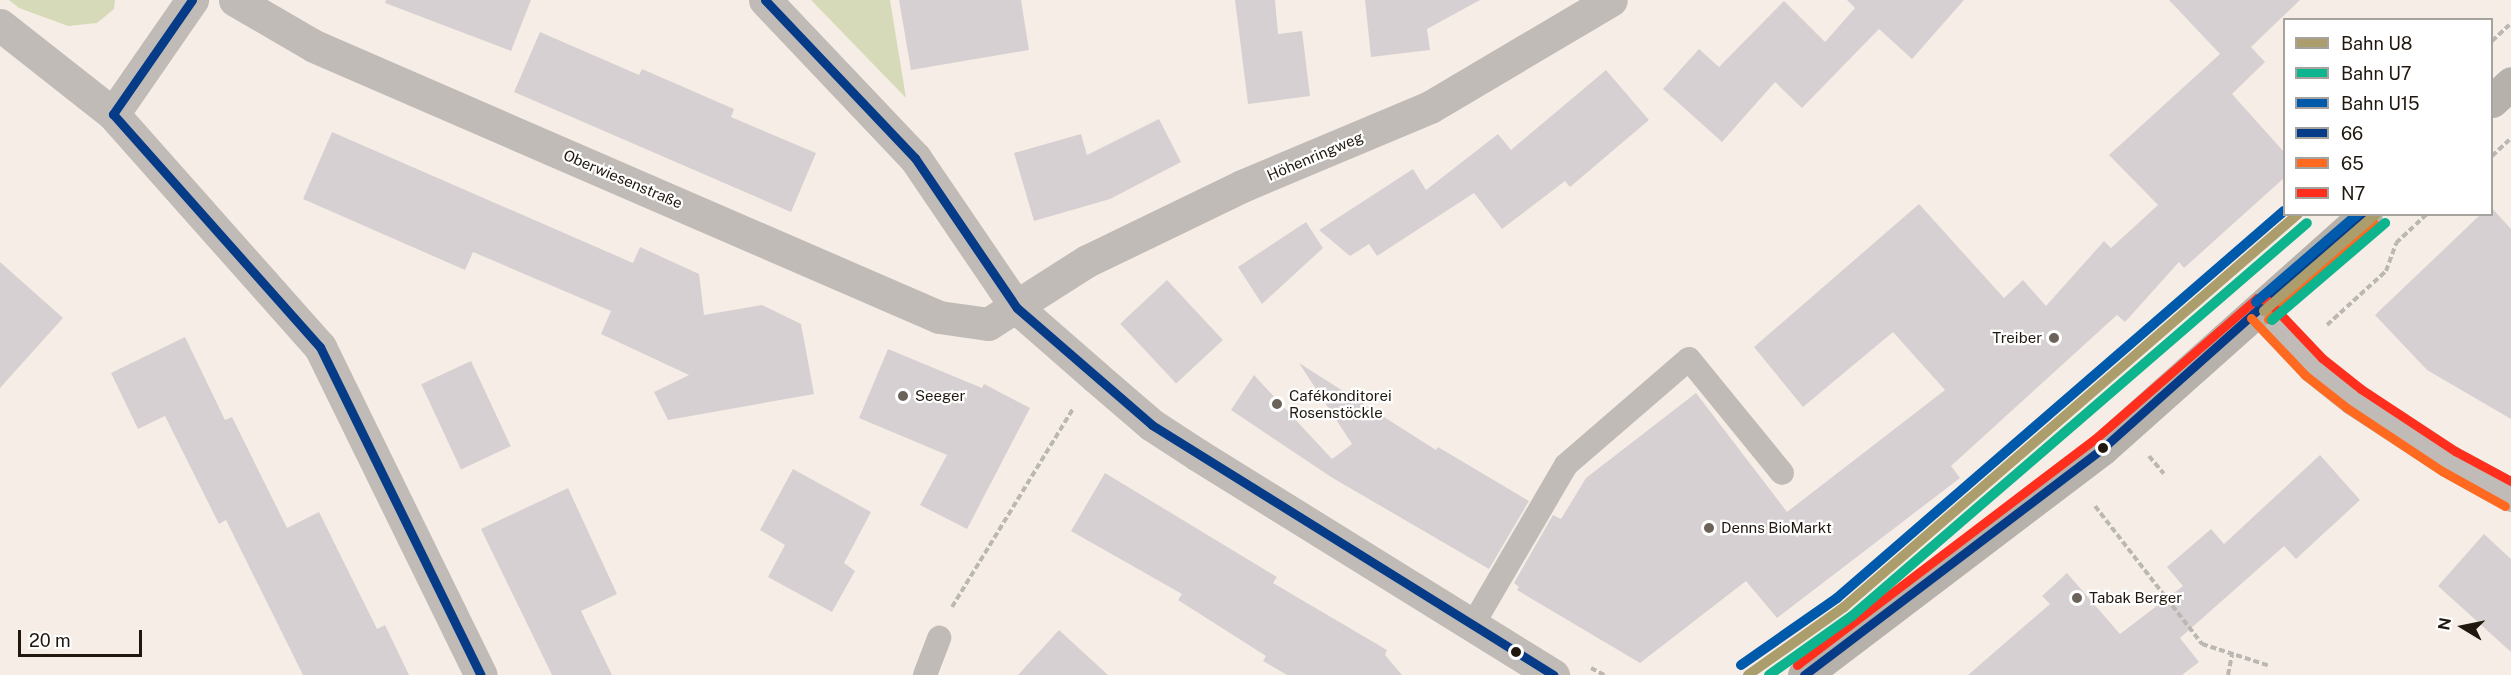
<!DOCTYPE html>
<html>
<head>
<meta charset="utf-8">
<style>
  body { margin:0 }
  #map { position:relative; width:2511px; height:675px; overflow:hidden; background:#f6eee6; font-family:"Public Sans",sans-serif }
  div>[style] { position:absolute }
  [style*='--x'] { left:calc(var(--x)*1px); top:calc(var(--y)*1px); width:calc(var(--w)*1px); rotate:calc(var(--a)*1deg) }
  .green>* { inset:0; background:#d7dab8 }
  .building>* { inset:0; background:#d6d0d2; transform-origin:0 0 }
  .path>* { height:4px; margin-top:-2px; transform-origin:0; background:repeating-linear-gradient(90deg,#bbb7b2 0 6px,transparent 0 9px) }
  .service>* { height:24px; margin:-12px; padding:0 12px; transform-origin:12px; border-radius:12px; background:#c0bbb7 }
  .minor>* { height:33px; margin:-16.5px; padding:0 16.5px; transform-origin:16.5px; border-radius:16.5px; background:#c0bbb7 }
  .tertiary>* { height:33px; margin:-16.5px; padding:0 16.5px; transform-origin:16.5px; border-radius:16.5px; background:#c0bbb7 }
  .secondary>* { height:33px; margin:-16.5px; padding:0 16.5px; transform-origin:16.5px; border-radius:16.5px; background:#b7b1ac }
  .bus-1>* { height:9px; margin:-4.5px; padding:0 4.5px; transform-origin:4.5px; border-radius:4.5px; background:#063b88 }
  .bus-2>* { height:9px; margin:-4.5px; padding:0 4.5px; transform-origin:4.5px; border-radius:4.5px; background:#ff6a20 }
  .bus-3>* { height:9px; margin:-4.5px; padding:0 4.5px; transform-origin:4.5px; border-radius:4.5px; background:#ff2e1d }
  .rail-1>* { height:10px; margin:-5px; padding:0 5px; transform-origin:5px; border-radius:5px; background:#ab9d6c }
  .rail-2>* { height:10px; margin:-5px; padding:0 5px; transform-origin:5px; border-radius:5px; background:#0eb48d }
  .rail-3>* { height:10px; margin:-5px; padding:0 5px; transform-origin:5px; border-radius:5px; background:#005aab }
  .dots>* { width:16px; height:16px; translate:-50% -50%; box-sizing:border-box; border:3px solid #fff; border-radius:50% }
  span { translate:-50% -50%; white-space:nowrap; text-align:center; line-height:1.15; -webkit-text-stroke:4.5px #fff; paint-order:stroke }
  .street-label { font-size:15px; color:#20180e }
  .poi-label { font-size:15px; color:#20180e }
  .right { translate:-100% -50%; text-align:right }
  .left { translate:0 -50%; text-align:left }
  .legend { position:absolute; left:2283px; top:18px; width:210px; height:198px; box-sizing:border-box; background:#fff; border:2px solid #a6a39f; margin:0; padding:8px 10px; list-style:none; font-size:18px; color:#20180e }
  .legend li { display:flex; align-items:center; gap:12px; height:30px }
  .legend b { width:30px; border:2px solid #a6a39f }
  .north { position:absolute; left:2433px; top:597px; width:60px; height:60px; -webkit-text-stroke:4px #fff; paint-order:stroke; rotate:280deg; font-size:16px; font-weight:700; line-height:24px; text-align:center; color:#20180e }
  .north::after { content:''; display:block; margin:auto; width:21px; height:27px; background:#20180e; clip-path:polygon(50% 0,100% 100%,50% 72%,0 100%) }
  .scale { position:absolute; left:18px; top:630px; width:124px; height:27px; box-sizing:border-box; border:3px solid #20180e; border-top:0; padding-left:8px; font-size:18px; line-height:21px; white-space:nowrap; color:#20180e; -webkit-text-stroke:4px #fff; paint-order:stroke }
</style>
</head>
<body>
<div id="map">
  <div class="green">
    <i style="clip-path:polygon(9px 0,115px 0,114px 9px,97px 23px,68px 26px,19px 8px)"></i>
    <i style="clip-path:polygon(811px 0,890px 0,906px 98px)"></i>
  </div>
  <div class="building">
    <i style="clip-path:polygon(386px 0,531px 0,511px 51px,385px 3px)"></i>
    <i style="clip-path:polygon(899px 0,1021px 0,1029px 50px,911px 70px)"></i>
    <i style="clip-path:polygon(1235px 0,1275px 0,1278px 34px,1302px 31px,1310px 96px,1248px 104px)"></i>
    <i style="clip-path:polygon(1365px 0,1480px 0,1427px 29px,1430px 50px,1371px 57px)"></i>
    <i style="clip-path:polygon(1847px 0,1964px 0,1912px 59px,1879px 29px,1802px 108px,1775px 82px,1722px 142px,1663px 89px,1699px 49px,1719px 67px,1784px 1px,1825px 42px,1855px 8px)"></i>
    <i style="clip-path:polygon(2169px 0,2300px 0,2251px 47px,2265px 62px,2232px 94px,2284px 152px,2284px 178px,2184px 268px,2179px 262px,2125px 322px,2117px 315px,1951px 466px,1960px 478px,1777px 618px,1746px 581px,1640px 663px,1517px 590px,1519px 587px,1514px 583px,1553px 515px,1561px 519px,1586px 478px,1696px 393px,1787px 512px,1945px 390px,1893px 332px,1803px 407px,1754px 347px,1919px 204px,2004px 298px,2023px 280px,2046px 306px,2104px 241px,2111px 248px,2158px 205px,2109px 155px,2220px 54px)"></i>
    <i style="clip-path:polygon(540px 32px,639px 75px,642px 69px,734px 109px,731px 117px,816px 153px,791px 212px,514px 92px)"></i>
    <i style="clip-path:polygon(1606px 70px,1649px 120px,1570px 187px,1565px 181px,1502px 229px,1474px 193px,1377px 256px,1369px 244px,1350px 256px,1319px 230px,1413px 169px,1426px 190px,1498px 134px,1511px 150px)"></i>
    <i style="clip-path:polygon(1159px 119px,1181px 162px,1110px 199px,1034px 221px,1014px 153px,1081px 134px,1087px 155px)"></i>
    <i style="clip-path:polygon(332px 132px,633px 263px,640px 247px,699px 274px,704px 315px,762px 305px,801px 324px,814px 394px,668px 420px,654px 392px,689px 375px,601px 334px,611px 311px,473px 252px,465px 270px,303px 199px)"></i>
    <i style="clip-path:polygon(2492px 208px,2511px 229px,2511px 419px,2427px 370px,2375px 315px,2481px 214px,2492px 214px)"></i>
    <i style="clip-path:polygon(1306px 222px,1323px 248px,1262px 304px,1238px 267px)"></i>
    <i style="clip-path:polygon(0 262px,63px 318px,0 388px)"></i>
    <i style="left:1167px;top:280px;width:82px;height:64px;rotate:47deg"></i>
    <i style="clip-path:polygon(185px 337px,225px 420px,232px 417px,287px 528px,319px 512px,377px 629px,385px 625px,409px 675px,303px 675px,226px 520px,219px 524px,165px 416px,138px 429px,111px 373px)"></i>
    <i style="clip-path:polygon(888px 349px,982px 388px,984px 384px,1030px 408px,967px 529px,920px 505px,947px 455px,859px 418px)"></i>
    <i style="left:471px;top:361px;width:94px;height:55px;rotate:65deg"></i>
    <i style="clip-path:polygon(1299px 363px,1436px 450px,1438px 447px,1529px 501px,1489px 569px,1331px 477px,1231px 410px,1254px 375px,1332px 459px,1352px 444px)"></i>
    <i style="clip-path:polygon(2320px 455px,2360px 500px,2296px 559px,2284px 546px,2180px 638px,2199px 662px,2182px 675px,1968px 675px,2050px 604px,2042px 596px,2067px 573px,2120px 634px,2183px 586px,2167px 567px,2211px 529px,2224px 544px)"></i>
    <i style="clip-path:polygon(793px 469px,871px 512px,844px 563px,855px 571px,832px 612px,768px 577px,785px 545px,760px 530px)"></i>
    <i style="clip-path:polygon(1105px 473px,1277px 577px,1273px 583px,1387px 650px,1385px 655px,1402px 675px,1287px 675px,1263px 661px,1266px 656px,1178px 600px,1182px 594px,1071px 531px)"></i>
    <i style="clip-path:polygon(568px 488px,617px 594px,581px 611px,612px 675px,552px 675px,481px 529px)"></i>
    <i style="clip-path:polygon(2484px 534px,2511px 559px,2511px 652px,2438px 586px)"></i>
    <i style="clip-path:polygon(1059px 630px,1108px 675px,1018px 675px)"></i>
  </div>
  <div class="path">
    <i style="--x:2492;--y:41;--w:26;--a:-43"></i>
    <i style="--x:2492;--y:156;--w:26;--a:-43"></i>
    <i style="--x:2327;--y:325;--w:80;--a:-42.5"></i>
    <i style="--x:2386;--y:271;--w:30;--a:-70"></i>
    <i style="--x:2396;--y:243;--w:42;--a:-43.1"></i>
    <i style="--x:2149;--y:456;--w:23;--a:50"></i>
    <i style="--x:2095;--y:506;--w:175;--a:52.2"></i>
    <i style="--x:2202;--y:644;--w:71;--a:17.9"></i>
    <i style="--x:952;--y:607;--w:232;--a:-58.6"></i>
    <i style="--x:1591;--y:668;--w:15;--a:28"></i>
    <i style="--x:2228;--y:675;--w:21;--a:-79"></i>
  </div>
  <div class="service">
    <i style="--x:1472;--y:626;--w:186;--a:-59.7"></i>
    <i style="--x:1566;--y:465;--w:162;--a:-40.8"></i>
    <i style="--x:1689;--y:359;--w:147;--a:50.8"></i>
    <i style="--x:925;--y:675;--w:40;--a:-69"></i>
  </div>
  <div class="minor">
    <i style="--x:235;--y:0;--w:91;--a:30.2"></i>
    <i style="--x:314;--y:46;--w:681;--a:23.44"></i>
    <i style="--x:939;--y:317;--w:49;--a:8.1"></i>
    <i style="--x:988;--y:324;--w:117;--a:-32.5"></i>
    <i style="--x:1087;--y:261;--w:172;--a:-25.8"></i>
    <i style="--x:1242;--y:186;--w:204;--a:-22.8"></i>
    <i style="--x:1430;--y:107;--w:210;--a:-30.6"></i>
    <i style="--x:765;--y:0;--w:218;--a:46.5"></i>
    <i style="--x:915;--y:158;--w:181;--a:55.8"></i>
    <i style="--x:1017;--y:308;--w:105;--a:41.1"></i>
    <i style="--x:1096;--y:377;--w:74;--a:40.6"></i>
    <i style="--x:1152;--y:425;--w:55;--a:33.1"></i>
    <i style="--x:1198;--y:455;--w:418;--a:31.8"></i>
    <i style="--x:0;--y:25;--w:144;--a:38.2"></i>
    <i style="--x:113;--y:114;--w:312;--a:48.4"></i>
    <i style="--x:320;--y:347;--w:365;--a:63.9"></i>
    <i style="--x:113;--y:114;--w:139;--a:-55.3"></i>
  </div>
  <div class="tertiary">
    <i style="--x:2260;--y:310;--w:79;--a:46.5"></i>
    <i style="--x:2314;--y:367;--w:51;--a:38.7"></i>
    <i style="--x:2354;--y:399;--w:113;--a:33.1"></i>
    <i style="--x:2449;--y:461;--w:71;--a:28.7"></i>
  </div>
  <div class="secondary">
    <i style="--x:2492;--y:101;--w:26;--a:-43"></i>
    <i style="--x:1804;--y:675;--w:375;--a:-37.2"></i>
    <i style="--x:2103;--y:448;--w:352;--a:-41.7"></i>
  </div>
  <div class="bus-1">
    <i style="--x:192;--y:0;--w:139;--a:124.7"></i>
    <i style="--x:113;--y:114;--w:312;--a:48.4"></i>
    <i style="--x:320;--y:347;--w:365;--a:63.9"></i>
    <i style="--x:765;--y:0;--w:218;--a:46.5"></i>
    <i style="--x:915;--y:158;--w:181;--a:55.8"></i>
    <i style="--x:1017;--y:308;--w:179;--a:40.9"></i>
    <i style="--x:1152;--y:425;--w:473;--a:31.9"></i>
    <i style="--x:1804;--y:675;--w:375;--a:-37.2"></i>
    <i style="--x:2103;--y:448;--w:351;--a:-41.8"></i>
  </div>
  <div class="bus-2">
    <i style="--x:2251;--y:318;--w:79;--a:46.5"></i>
    <i style="--x:2305;--y:375;--w:53;--a:38.2"></i>
    <i style="--x:2347;--y:408;--w:114;--a:33.6"></i>
    <i style="--x:2442;--y:471;--w:72;--a:29.1"></i>
    <i style="--x:2268;--y:319;--w:143;--a:-42.2"></i>
  </div>
  <div class="bus-3">
    <i style="--x:1797;--y:665;--w:374;--a:-37.2"></i>
    <i style="--x:2095;--y:439;--w:215;--a:-41"></i>
    <i style="--x:2257;--y:298;--w:11;--a:15"></i>
    <i style="--x:2268;--y:301;--w:79;--a:46.5"></i>
    <i style="--x:2322;--y:358;--w:50;--a:38.5"></i>
    <i style="--x:2361;--y:389;--w:113;--a:33.4"></i>
    <i style="--x:2455;--y:451;--w:64;--a:28.2"></i>
  </div>
  <div class="rail-1">
    <i style="--x:2264;--y:311;--w:148;--a:-40.9"></i>
    <i style="--x:1748;--y:675;--w:118;--a:-35.3"></i>
    <i style="--x:1844;--y:607;--w:600;--a:-40.88"></i>
  </div>
  <div class="rail-2">
    <i style="--x:2272;--y:320;--w:149;--a:-40.6"></i>
    <i style="--x:1769;--y:675;--w:102;--a:-35.4"></i>
    <i style="--x:1852;--y:616;--w:601;--a:-40.82"></i>
  </div>
  <div class="rail-3">
    <i style="--x:2256;--y:302;--w:135;--a:-40.8"></i>
    <i style="--x:1741;--y:665;--w:117;--a:-34.9"></i>
    <i style="--x:1837;--y:598;--w:591;--a:-40.89"></i>
  </div>
  <div class="dots">
    <i style="left:2054px;top:338px;background:#6b635a"></i>
    <i style="left:903px;top:396px;background:#6b635a"></i>
    <i style="left:1277px;top:404px;background:#6b635a"></i>
    <i style="left:2103px;top:448px;background:#20180e"></i>
    <i style="left:1709px;top:528px;background:#6b635a"></i>
    <i style="left:2077px;top:598px;background:#6b635a"></i>
    <i style="left:1516px;top:652px;background:#20180e"></i>
  </div>
  <div class="street-label">
    <span style="left:1315px;top:156px;rotate:-23deg">Höhenringweg</span>
    <span style="left:623px;top:179px;rotate:23deg">Oberwiesenstraße</span>
  </div>
  <div class="poi-label">
    <span class="right" style="left:2042px;top:338px">Treiber</span>
    <span class="left" style="left:1289px;top:404px">Cafékonditorei<br>Rosenstöckle</span>
    <span class="left" style="left:915px;top:396px">Seeger</span>
    <span class="left" style="left:1721px;top:528px">Denns BioMarkt</span>
    <span class="left" style="left:2089px;top:598px">Tabak Berger</span>
  </div>
  <ul class="legend">
  <li><b style="height:8px;background:#ab9d6c"></b>Bahn U8</li>
  <li><b style="height:8px;background:#0eb48d"></b>Bahn U7</li>
  <li><b style="height:8px;background:#005aab"></b>Bahn U15</li>
  <li><b style="height:8px;background:#063b88"></b>66</li>
  <li><b style="height:8px;background:#ff6a20"></b>65</li>
  <li><b style="height:8px;background:#ff2e1d"></b>N7</li>
  </ul>
  <div class="north">N</div>
  <div class="scale">20 m</div>
</div>
</body>
</html>
